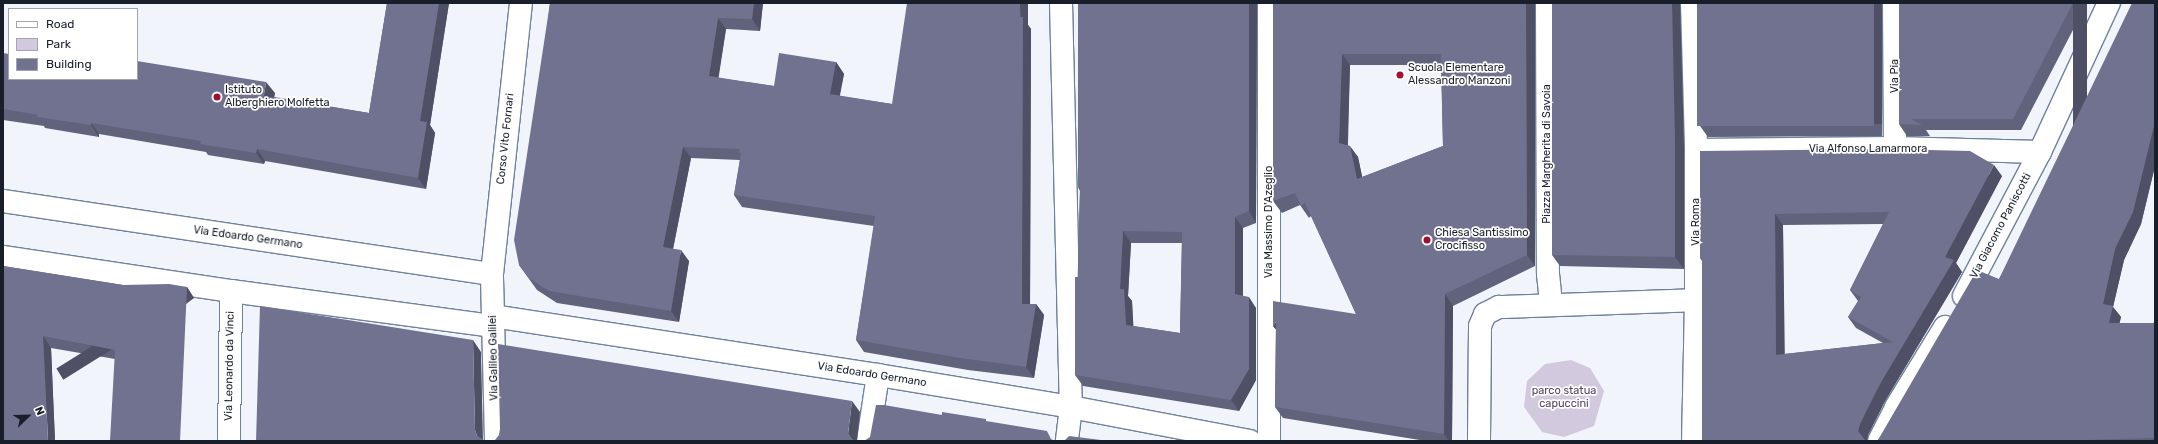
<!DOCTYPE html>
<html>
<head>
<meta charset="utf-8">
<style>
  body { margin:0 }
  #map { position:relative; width:2158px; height:444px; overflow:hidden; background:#f1f5fb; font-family:Rubik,sans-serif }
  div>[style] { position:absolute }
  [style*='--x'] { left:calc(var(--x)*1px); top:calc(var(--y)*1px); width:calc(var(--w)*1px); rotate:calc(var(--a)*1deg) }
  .green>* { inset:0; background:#d3c9de }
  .roads { filter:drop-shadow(1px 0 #6f819b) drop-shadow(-1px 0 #6f819b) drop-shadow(0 1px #6f819b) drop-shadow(0 -1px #6f819b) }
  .minor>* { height:22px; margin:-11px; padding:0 11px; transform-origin:11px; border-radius:11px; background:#fff }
  .wall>* { inset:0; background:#61627c }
  .shaded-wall>* { inset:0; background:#4f5065; transform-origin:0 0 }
  .building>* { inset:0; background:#717290; transform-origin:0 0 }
  .dots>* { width:11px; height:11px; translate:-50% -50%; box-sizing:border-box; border:2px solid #fff; border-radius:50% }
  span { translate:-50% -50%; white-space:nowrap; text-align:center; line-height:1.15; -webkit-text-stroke:3.5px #fff; paint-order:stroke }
  .poi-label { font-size:11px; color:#181f2a }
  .left { translate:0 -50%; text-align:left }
  .street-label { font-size:11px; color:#181f2a }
  .park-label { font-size:11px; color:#56416a }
  .frame { position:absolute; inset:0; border:4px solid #181f2a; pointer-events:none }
  .legend { position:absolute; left:8px; top:8px; width:130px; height:72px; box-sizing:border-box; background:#fff; border:1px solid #a3a5aa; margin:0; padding:5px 7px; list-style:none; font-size:12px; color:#181f2a }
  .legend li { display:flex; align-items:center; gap:8px; height:20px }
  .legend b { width:20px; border:1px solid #a3a5aa }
  .north { position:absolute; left:8px; top:396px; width:40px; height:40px; -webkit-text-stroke:3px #fff; paint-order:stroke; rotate:67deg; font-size:11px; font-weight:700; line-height:16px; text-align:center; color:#181f2a }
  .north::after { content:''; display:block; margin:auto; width:14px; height:18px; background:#181f2a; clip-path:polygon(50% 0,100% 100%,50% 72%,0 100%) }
</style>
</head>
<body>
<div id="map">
  <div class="green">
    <i style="clip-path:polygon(1571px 360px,1590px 368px,1604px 391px,1594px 426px,1564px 437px,1542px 432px,1524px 407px,1527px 381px,1545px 364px)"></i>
  </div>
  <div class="roads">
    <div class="minor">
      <i style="--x:1061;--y:3;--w:404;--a:88.6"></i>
      <i style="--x:1071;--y:407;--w:34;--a:97"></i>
      <i style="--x:1269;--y:3;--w:438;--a:90"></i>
      <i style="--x:1547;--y:3;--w:271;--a:89.8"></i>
      <i style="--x:1548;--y:274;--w:30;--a:84"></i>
      <i style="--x:1692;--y:3;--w:147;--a:88.4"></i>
      <i style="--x:1696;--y:150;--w:150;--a:90"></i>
      <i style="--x:1696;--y:300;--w:141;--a:91.2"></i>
      <i style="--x:1894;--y:3;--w:145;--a:89.6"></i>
      <i style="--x:1696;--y:150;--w:199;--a:-0.6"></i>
      <i style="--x:1895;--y:148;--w:145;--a:1.6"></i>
      <i style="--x:3;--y:201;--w:494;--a:8.5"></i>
      <i style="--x:3;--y:257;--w:231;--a:8.5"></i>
      <i style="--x:231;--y:291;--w:263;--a:7.6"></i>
      <i style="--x:1964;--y:296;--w:163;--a:-62.2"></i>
      <i style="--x:2040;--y:152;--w:164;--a:-65.2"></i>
      <i style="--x:493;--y:316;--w:389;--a:8.7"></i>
      <i style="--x:878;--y:375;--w:196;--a:9.4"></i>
      <i style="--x:1071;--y:407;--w:182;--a:10.8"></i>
      <i style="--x:229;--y:441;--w:150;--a:-89.2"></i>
      <i style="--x:496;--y:441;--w:167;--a:-91.4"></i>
      <i style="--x:492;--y:274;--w:273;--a:-83.9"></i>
      <i style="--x:868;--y:441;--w:67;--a:-81.4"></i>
      <i style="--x:1479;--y:441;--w:115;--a:-89.5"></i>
      <i style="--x:1480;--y:326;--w:13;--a:-67"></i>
      <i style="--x:1485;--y:314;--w:16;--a:-27"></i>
      <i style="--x:1499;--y:307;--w:197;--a:-2"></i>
      <i style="--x:1879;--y:441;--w:38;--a:-63"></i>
      <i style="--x:1896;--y:407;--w:94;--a:-58.5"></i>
    </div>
  </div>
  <div class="wall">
    <i style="clip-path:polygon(387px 3px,449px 3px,430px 125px,435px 133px,426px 189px,265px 161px,264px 164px,208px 155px,206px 152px,99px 134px,99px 137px,45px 128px,44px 126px,3px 120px,3px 53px,9px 79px,275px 93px,274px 97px,369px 113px)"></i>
    <i style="clip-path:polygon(550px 3px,763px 3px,760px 31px,726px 29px,718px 78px,774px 86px,836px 62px,844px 74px,839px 96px,892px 104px,1028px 25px,1031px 29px,1030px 304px,1036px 304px,1044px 315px,1034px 378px,968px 370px,864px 352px,856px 340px,874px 226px,742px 207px,734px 195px,740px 160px,691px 158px,673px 249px,689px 261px,679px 322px,557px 303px,537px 290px,519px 265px)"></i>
    <i style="clip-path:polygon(evenodd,1257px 3px,1256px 223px,1243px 228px,1243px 296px,1256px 308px,1256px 380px,1239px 411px,1083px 386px,1075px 375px,1080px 191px,1078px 187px,1257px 3px,1131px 243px,1182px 243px,1180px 333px,1133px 326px,1132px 301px,1128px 296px,1131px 243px)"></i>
    <i style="clip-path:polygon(evenodd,1273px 3px,1535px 3px,1535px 266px,1453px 306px,1452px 441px,1426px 441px,1283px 418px,1275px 407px,1276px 329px,1273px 326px,1356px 314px,1311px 216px,1309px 218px,1300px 205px,1282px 213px,1273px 201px,1273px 3px,1350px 65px,1441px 65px,1443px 146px,1362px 177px,1358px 157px,1348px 145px,1350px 65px)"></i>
    <i style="clip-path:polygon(1552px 3px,1680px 3px,1684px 150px,1684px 269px,1560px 266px,1552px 255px)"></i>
    <i style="clip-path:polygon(1697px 3px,1882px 3px,1882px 136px,1708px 137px,1700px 126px)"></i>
    <i style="clip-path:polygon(1899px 3px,2087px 3px,2021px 130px,1926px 130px,1930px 136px,1907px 136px,1899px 124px)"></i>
    <i style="clip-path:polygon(2155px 3px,2155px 166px,2141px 224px,2124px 260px,2113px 307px,2121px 317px,2119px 323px,2155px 323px,2155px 441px,1874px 441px,1878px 440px,1999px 279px)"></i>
    <i style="clip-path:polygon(evenodd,1700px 151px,2002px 176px,1956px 263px,1962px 272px,1885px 401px,1868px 435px,1867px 441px,1702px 441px,1702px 261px,1700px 258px,1700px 151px,1883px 224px,1850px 290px,1858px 301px,1848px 317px,1856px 328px,1883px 343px,1784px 354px,1783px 225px,1883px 224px)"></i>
    <i style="clip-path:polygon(3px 266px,123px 285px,187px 287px,194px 298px,115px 359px,51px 348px,55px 441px)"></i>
  </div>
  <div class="shaded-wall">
    <i style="clip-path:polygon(439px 3px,449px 3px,430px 125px,435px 133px,426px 189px,418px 178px,420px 121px)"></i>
    <i style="clip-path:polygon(754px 3px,763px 3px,760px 31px,752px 19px)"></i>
    <i style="clip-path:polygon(1020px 3px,1028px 3px,1028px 25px,1031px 29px,1030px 316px,1022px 304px)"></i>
    <i style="clip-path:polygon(1249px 3px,1257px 3px,1256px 223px,1249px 211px)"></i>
    <i style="clip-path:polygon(1526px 3px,1535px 3px,1535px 266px,1527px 255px)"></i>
    <i style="clip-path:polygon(1672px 3px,1680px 3px,1684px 150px,1684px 269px,1675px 257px)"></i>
    <i style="left:1874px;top:3px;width:8px;height:121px"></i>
    <i style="left:2073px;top:3px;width:14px;height:131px"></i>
    <i style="clip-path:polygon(718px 18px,726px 29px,717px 88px,709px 76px)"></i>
    <i style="clip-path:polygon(1342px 54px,1350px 65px,1347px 155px,1339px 143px)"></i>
    <i style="clip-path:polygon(836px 62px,844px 74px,838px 106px,830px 94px)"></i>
    <i style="clip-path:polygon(266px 82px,275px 93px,272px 107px,264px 96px)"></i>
    <i style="clip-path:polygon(2155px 122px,2155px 166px,2141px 224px,2124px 260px,2113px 307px,2121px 317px,2117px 335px,2109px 323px,2103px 304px,2115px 249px)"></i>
    <i style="clip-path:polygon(91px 123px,99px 134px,99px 137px,91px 125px)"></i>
    <i style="clip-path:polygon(1350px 146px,1358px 157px,1365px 190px,1357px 179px)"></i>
    <i style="clip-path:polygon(683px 147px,691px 158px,671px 259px,663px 247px)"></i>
    <i style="clip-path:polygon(257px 149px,265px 161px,264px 164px,256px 153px)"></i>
    <i style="clip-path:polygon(1994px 165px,2002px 176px,1956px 263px,1962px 272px,1885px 401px,1868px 435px,1867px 441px,1865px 441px,1858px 431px,1860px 424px,1945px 257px)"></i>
    <i style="clip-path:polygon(1775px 214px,1783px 225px,1785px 367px,1776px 355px)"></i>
    <i style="clip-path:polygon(1235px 217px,1243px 228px,1243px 306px,1235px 294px)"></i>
    <i style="clip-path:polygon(1123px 231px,1131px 243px,1128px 296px,1132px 301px,1134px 336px,1126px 325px,1120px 289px)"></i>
    <i style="clip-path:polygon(681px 250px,689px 261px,679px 322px,671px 311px)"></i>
    <i style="left:187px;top:287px;width:13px;height:154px;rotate:58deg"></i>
    <i style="clip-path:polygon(1445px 294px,1453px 306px,1452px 441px,1449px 441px,1444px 434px)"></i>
    <i style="clip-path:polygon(1249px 297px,1256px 308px,1256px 380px,1239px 411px,1231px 400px)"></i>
    <i style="clip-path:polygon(1036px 304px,1044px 315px,1034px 378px,1026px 367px)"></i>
    <i style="clip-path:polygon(1276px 322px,1282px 337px,1273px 326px)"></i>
    <i style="clip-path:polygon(43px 336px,51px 348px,55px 441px,48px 441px)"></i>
    <i style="clip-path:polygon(473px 340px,481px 352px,483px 441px,477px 436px,475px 430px)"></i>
    <i style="clip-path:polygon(852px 401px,860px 412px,857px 441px,853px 441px,848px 434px)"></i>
  </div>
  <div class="building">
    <i style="clip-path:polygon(387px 3px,439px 3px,420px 121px,427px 122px,418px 178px,257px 149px,256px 153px,200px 144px,201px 141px,91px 123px,91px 125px,37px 117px,38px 115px,3px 109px,3px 53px,9px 54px,9px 79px,137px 79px,137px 61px,266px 82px,264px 96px,369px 113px)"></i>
    <i style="clip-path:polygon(550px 3px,754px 3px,752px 19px,718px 18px,709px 76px,774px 86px,779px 53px,836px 62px,830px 94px,892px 104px,907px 3px,1020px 3px,1020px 17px,1023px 17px,1022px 304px,1036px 304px,1026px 367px,960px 358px,856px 340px,875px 216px,734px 195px,741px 153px,739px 153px,740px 149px,683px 147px,663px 247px,681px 250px,671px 311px,549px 291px,529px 278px,519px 265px,514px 240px)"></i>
    <i style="clip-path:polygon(evenodd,1078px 3px,1249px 3px,1249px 211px,1235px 217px,1235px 294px,1249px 297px,1249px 369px,1231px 400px,1075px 375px,1075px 277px,1078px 277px,1080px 187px,1078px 187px,1078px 3px,1123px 231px,1182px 232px,1180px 333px,1126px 325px,1124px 289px,1120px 289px,1123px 231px)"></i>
    <i style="clip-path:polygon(evenodd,1273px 3px,1526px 3px,1527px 255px,1445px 294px,1444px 434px,1275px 407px,1276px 322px,1273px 326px,1273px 301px,1356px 314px,1305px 203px,1301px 206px,1295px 193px,1273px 201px,1273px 3px,1342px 54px,1441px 54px,1443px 146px,1357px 179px,1350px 146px,1339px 143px,1342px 54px)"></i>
    <i style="clip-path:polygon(1552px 3px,1672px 3px,1675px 139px,1675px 257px,1552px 255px)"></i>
    <i style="left:1697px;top:3px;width:177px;height:123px"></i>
    <i style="clip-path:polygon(1899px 3px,2073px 3px,2013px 119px,1911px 119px,1922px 125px,1899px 124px)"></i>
    <i style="clip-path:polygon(2132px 3px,2155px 3px,2155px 122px,2133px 212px,2115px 249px,2103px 304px,2113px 306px,2109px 323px,2155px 323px,2155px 438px,2052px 441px,1874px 441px,1878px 440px,1977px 270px,1999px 279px)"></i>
    <i style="clip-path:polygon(evenodd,1887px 149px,1970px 151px,1994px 165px,1945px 257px,1954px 260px,1877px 389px,1860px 424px,1858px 431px,1865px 440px,1868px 441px,1702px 441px,1702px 258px,1700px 258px,1700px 151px,1887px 149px,1889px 212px,1850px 290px,1861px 297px,1848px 317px,1893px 342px,1776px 355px,1775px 214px,1889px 212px)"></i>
    <i style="clip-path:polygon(3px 266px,123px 285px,169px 284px,187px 287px,180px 441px,110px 441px,115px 350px,43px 336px,48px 441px,3px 441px)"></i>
    <i style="clip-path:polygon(260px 306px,473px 340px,475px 430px,477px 436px,486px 441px,256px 441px)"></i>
    <i style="clip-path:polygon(498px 344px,852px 401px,848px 434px,852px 439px,856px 441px,491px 441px,495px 440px,499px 435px,500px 429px)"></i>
    <i style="clip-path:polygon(876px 405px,884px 405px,942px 415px,942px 412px,986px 419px,986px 421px,1047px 431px,1051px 439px,1055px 441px,864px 441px,870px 437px)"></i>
    <i style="clip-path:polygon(1069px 436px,1109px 441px,1062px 441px,1064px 441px)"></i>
  </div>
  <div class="dots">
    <i style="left:1400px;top:75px;background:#a60c30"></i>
    <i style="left:217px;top:97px;background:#a60c30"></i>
    <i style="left:1427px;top:240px;background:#a60c30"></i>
  </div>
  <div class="poi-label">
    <span class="left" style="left:1408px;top:75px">Scuola Elementare<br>Alessandro Manzoni</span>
    <span class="left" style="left:225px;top:97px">Istituto<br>Alberghiero Molfetta</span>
    <span class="left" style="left:1435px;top:240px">Chiesa Santissimo<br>Crocifisso</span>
  </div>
  <div class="street-label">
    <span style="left:1895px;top:76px;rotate:-90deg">Via Pia</span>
    <span style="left:506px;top:139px;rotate:-84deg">Corso Vito Fornari</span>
    <span style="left:1868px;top:149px">Via Alfonso Lamarmora</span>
    <span style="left:1547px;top:154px;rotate:-90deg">Piazza Margherita di Savoia</span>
    <span style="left:1269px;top:222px;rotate:-90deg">Via Massimo D'Azeglio</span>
    <span style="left:1696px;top:222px;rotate:-90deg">Via Roma</span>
    <span style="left:2001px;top:226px;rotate:-62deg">Via Giacomo Paniscotti</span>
    <span style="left:248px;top:238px;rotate:8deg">Via Edoardo Germano</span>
    <span style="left:494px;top:358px;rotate:-91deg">Via Galileo Galilei</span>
    <span style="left:230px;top:366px;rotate:-89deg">Via Leonardo da Vinci</span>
    <span style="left:872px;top:375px;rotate:9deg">Via Edoardo Germano</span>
  </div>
  <div class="park-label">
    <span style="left:1564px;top:398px">parco statua<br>capuccini</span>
  </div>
  <div class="frame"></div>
  <ul class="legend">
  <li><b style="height:5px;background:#fff"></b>Road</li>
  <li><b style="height:11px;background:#d3c9de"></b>Park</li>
  <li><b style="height:11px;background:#717290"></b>Building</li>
  </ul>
  <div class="north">N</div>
</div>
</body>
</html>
